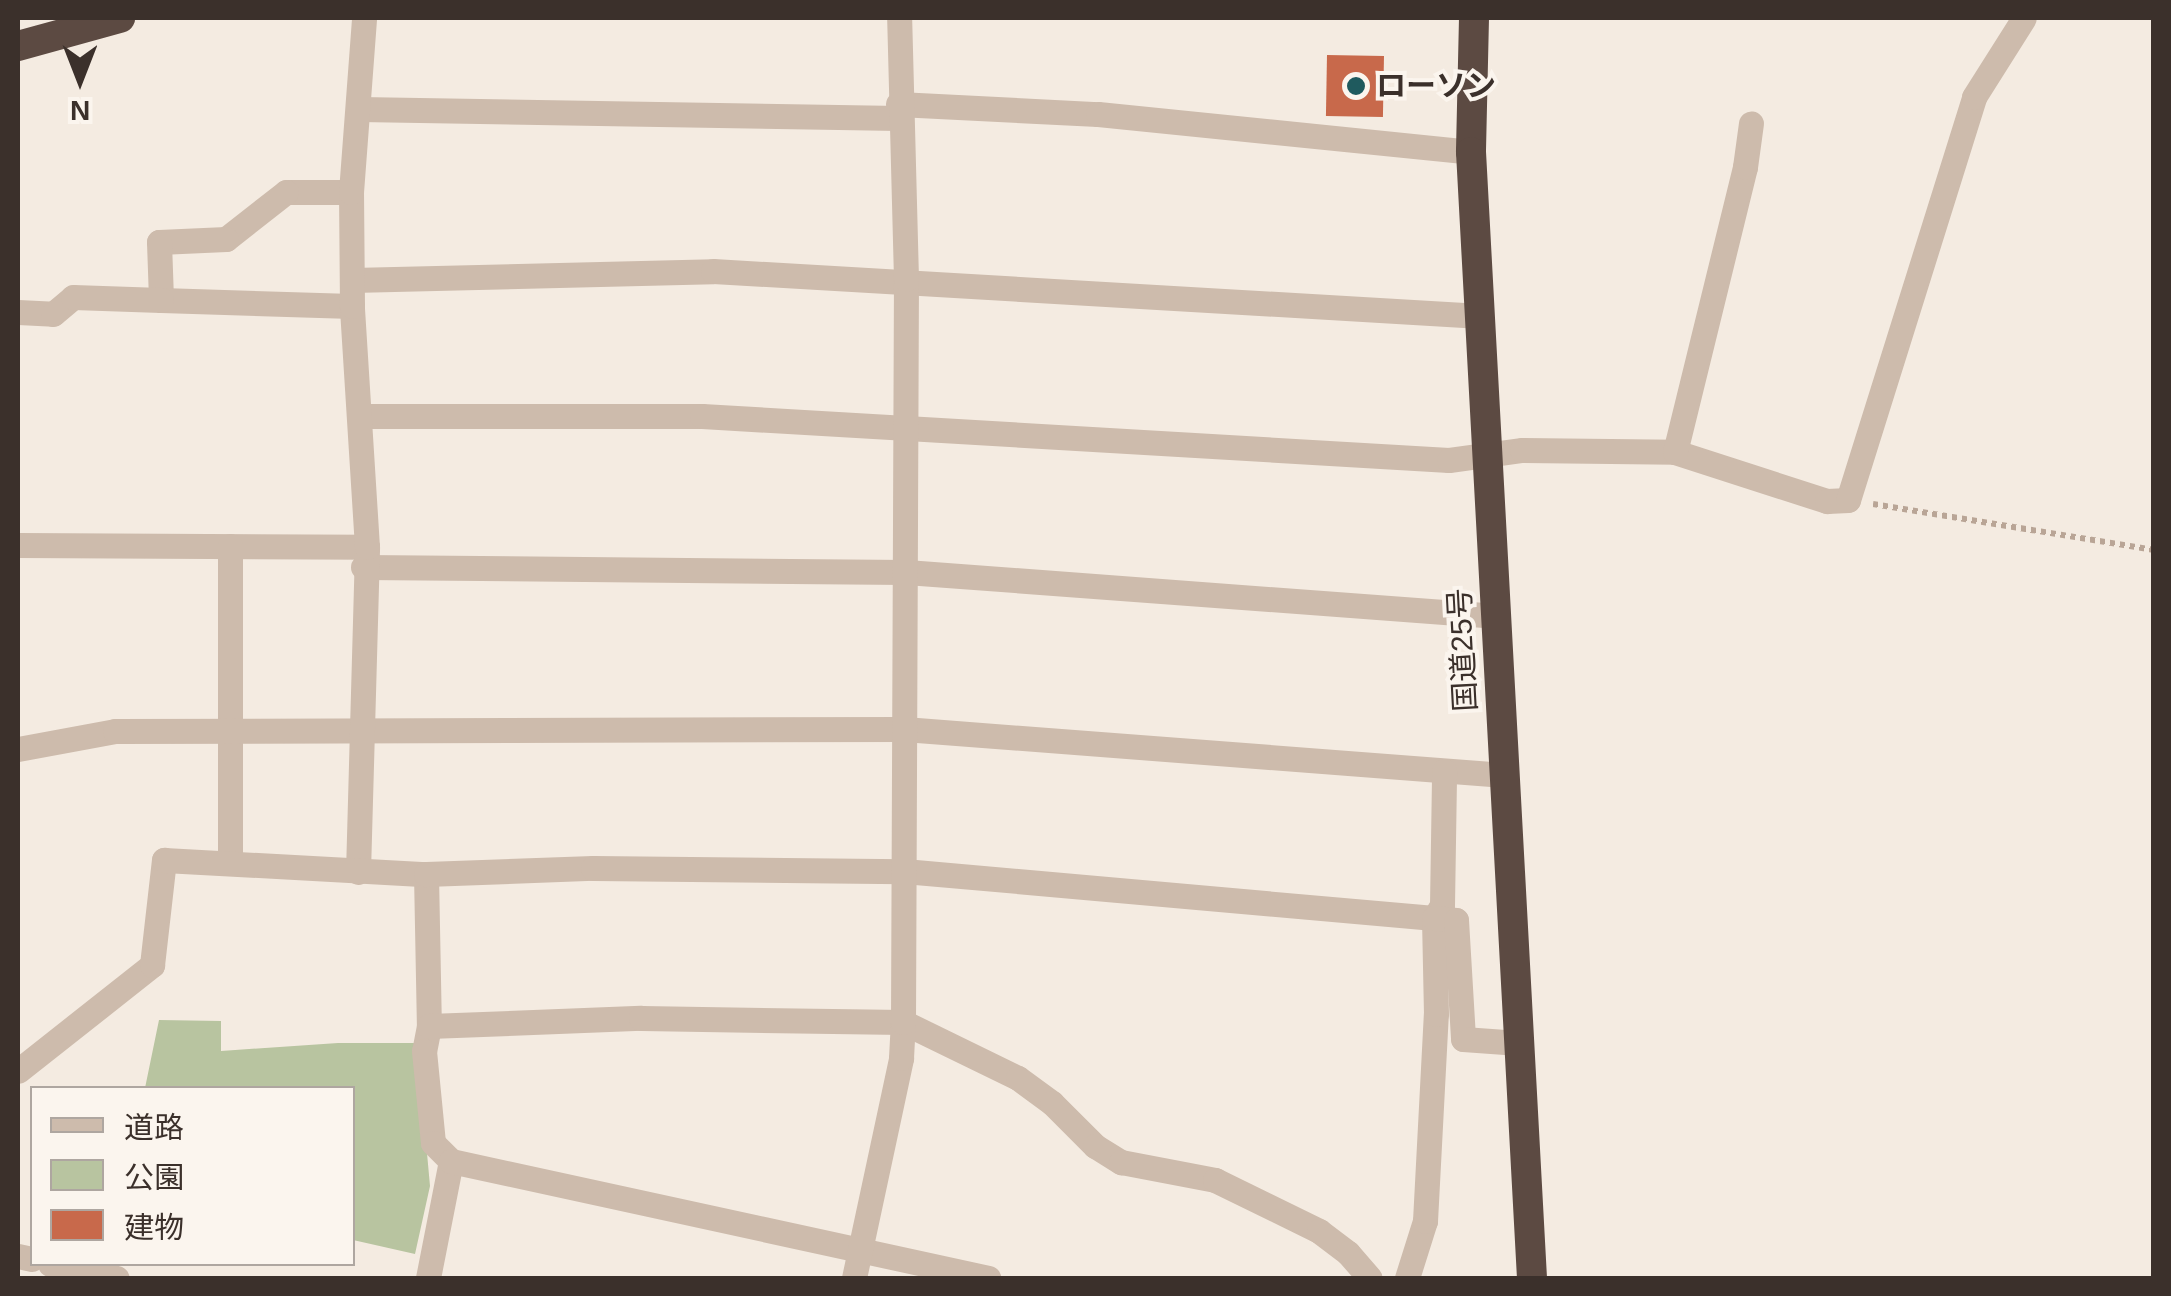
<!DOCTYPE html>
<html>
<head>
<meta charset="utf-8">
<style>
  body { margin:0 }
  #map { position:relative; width:2171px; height:1296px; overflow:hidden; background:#f4ebe1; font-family:Arial,"Noto Sans JP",sans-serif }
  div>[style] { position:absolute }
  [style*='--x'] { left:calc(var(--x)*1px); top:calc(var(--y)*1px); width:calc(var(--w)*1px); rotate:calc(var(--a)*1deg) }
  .green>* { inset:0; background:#b8c4a0 }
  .building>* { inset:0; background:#c8694b; transform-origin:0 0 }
  .path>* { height:6px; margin-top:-3px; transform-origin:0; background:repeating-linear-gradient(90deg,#b9a596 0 5px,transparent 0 10px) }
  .minor>* { height:25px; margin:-12.5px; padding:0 12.5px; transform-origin:12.5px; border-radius:12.5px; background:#cdbbac }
  .highway>* { height:30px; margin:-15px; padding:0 15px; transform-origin:15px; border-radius:15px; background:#5c4a42 }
  .dots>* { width:28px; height:28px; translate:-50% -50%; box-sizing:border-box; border:5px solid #fbf5ee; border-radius:50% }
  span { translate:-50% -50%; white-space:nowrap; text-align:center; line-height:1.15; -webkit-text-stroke:8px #fbf5ee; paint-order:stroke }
  .poi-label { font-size:30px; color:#3b302b; font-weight:700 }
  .left { translate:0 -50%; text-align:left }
  .street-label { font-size:30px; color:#3b302b }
  .frame { position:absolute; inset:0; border:20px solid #3b302b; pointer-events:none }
  .legend { position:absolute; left:30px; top:1086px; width:325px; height:180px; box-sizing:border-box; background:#fbf5ee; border:2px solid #aea6a0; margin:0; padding:12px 18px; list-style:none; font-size:30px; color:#3b302b }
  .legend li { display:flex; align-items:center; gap:20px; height:50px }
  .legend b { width:50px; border:2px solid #aea6a0 }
  .north { position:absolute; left:30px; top:30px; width:100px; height:100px; -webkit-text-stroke:8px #fbf5ee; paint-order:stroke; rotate:180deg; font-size:28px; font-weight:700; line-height:40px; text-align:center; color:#3b302b }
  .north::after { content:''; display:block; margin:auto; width:35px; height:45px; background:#3b302b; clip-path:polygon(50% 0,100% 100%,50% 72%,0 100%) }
</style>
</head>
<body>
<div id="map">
  <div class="green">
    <i style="clip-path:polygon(159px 1020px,221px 1021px,221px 1051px,338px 1043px,417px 1043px,430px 1186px,415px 1254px,353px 1240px,352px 1088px,145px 1088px)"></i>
  </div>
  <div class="building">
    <i style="left:1327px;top:55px;width:57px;height:61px;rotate:1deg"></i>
  </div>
  <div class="path">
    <i style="--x:1873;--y:504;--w:285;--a:9.3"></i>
  </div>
  <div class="minor">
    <i style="--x:898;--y:104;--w:200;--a:2.9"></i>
    <i style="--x:1098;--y:114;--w:375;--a:5.8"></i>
    <i style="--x:359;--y:109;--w:540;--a:0.95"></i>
    <i style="--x:351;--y:192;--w:65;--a:180"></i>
    <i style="--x:286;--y:192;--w:76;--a:141.9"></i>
    <i style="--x:226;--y:239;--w:67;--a:177.4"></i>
    <i style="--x:159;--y:242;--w:58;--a:88"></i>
    <i style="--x:161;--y:300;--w:191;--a:1.8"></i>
    <i style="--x:352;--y:280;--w:361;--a:-1.4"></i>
    <i style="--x:713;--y:271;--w:769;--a:3.35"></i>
    <i style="--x:18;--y:312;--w:35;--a:3"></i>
    <i style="--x:53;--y:314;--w:26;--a:-40"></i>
    <i style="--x:73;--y:297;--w:88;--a:2"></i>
    <i style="--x:359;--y:416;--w:343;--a:0"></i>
    <i style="--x:702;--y:416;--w:748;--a:3.37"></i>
    <i style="--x:1449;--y:460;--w:74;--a:-7.8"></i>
    <i style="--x:1522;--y:450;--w:153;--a:0.7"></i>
    <i style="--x:1675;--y:452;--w:160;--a:17.9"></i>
    <i style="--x:1827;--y:501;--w:21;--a:-3"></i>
    <i style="--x:1848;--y:500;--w:422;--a:-72.6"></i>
    <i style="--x:1974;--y:97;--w:93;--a:-57.7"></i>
    <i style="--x:1675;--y:452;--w:293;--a:-76.2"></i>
    <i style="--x:1745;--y:167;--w:44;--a:-82.2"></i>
    <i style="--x:18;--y:545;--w:349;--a:0.3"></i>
    <i style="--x:230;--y:546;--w:316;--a:90"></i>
    <i style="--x:363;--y:567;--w:543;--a:0.53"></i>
    <i style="--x:906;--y:572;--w:593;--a:4.26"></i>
    <i style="--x:18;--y:749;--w:99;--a:-10.5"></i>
    <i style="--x:115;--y:731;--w:789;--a:-0.15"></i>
    <i style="--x:904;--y:729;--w:602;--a:4.38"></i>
    <i style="--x:358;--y:872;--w:325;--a:-88.4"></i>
    <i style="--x:367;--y:547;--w:241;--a:-93.6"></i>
    <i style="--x:352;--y:306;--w:114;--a:-90.5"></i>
    <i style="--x:351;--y:192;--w:174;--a:-85.7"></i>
    <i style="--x:426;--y:874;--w:152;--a:88.9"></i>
    <i style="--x:429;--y:1026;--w:25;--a:101"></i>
    <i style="--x:424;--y:1051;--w:92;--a:84.4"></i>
    <i style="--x:433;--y:1143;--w:25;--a:45"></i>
    <i style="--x:429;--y:1026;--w:212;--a:-2.2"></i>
    <i style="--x:641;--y:1018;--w:262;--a:0.9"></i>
    <i style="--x:903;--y:1022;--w:128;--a:26"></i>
    <i style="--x:1018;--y:1078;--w:42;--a:36.3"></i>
    <i style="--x:1052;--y:1103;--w:61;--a:45"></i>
    <i style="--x:1095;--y:1146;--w:31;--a:32"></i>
    <i style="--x:1121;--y:1162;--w:96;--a:10.8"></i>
    <i style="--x:1215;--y:1180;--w:116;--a:26.1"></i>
    <i style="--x:1319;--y:1231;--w:36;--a:37"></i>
    <i style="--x:1348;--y:1253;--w:33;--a:49"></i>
    <i style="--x:18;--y:1071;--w:171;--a:-38.3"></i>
    <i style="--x:152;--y:965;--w:106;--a:-83.5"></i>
    <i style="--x:164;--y:860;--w:262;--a:3.1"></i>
    <i style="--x:426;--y:874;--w:167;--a:-2.1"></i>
    <i style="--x:593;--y:868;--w:311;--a:0.6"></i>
    <i style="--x:904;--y:871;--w:532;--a:5.07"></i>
    <i style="--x:1434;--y:918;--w:15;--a:-58"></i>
    <i style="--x:1442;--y:905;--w:134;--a:-89.1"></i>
    <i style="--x:18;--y:1256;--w:14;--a:12"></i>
    <i style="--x:50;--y:1264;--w:68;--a:11.8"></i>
    <i style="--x:428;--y:1278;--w:119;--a:-78.9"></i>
    <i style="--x:451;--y:1161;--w:550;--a:12.29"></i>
    <i style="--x:854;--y:1278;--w:225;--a:-77.9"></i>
    <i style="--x:901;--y:1058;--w:36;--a:-87"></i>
    <i style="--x:903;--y:1022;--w:743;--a:-89.77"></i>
    <i style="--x:906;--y:279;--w:261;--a:-91.5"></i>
    <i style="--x:1407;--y:1278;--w:60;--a:-72.5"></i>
    <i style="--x:1425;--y:1221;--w:207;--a:-87"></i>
    <i style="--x:1436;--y:1014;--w:96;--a:-91.2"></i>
    <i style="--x:1434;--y:918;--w:22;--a:5"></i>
    <i style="--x:1456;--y:920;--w:119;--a:86.6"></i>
    <i style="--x:1463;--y:1039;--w:56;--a:4.1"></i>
  </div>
  <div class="highway">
    <i style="--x:1474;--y:18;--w:134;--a:91.3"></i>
    <i style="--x:1471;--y:152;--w:1128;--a:86.9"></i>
    <i style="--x:18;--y:46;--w:106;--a:-15.4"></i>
  </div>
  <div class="dots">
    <i style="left:1356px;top:86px;background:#1f5a5e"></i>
  </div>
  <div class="poi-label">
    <span class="left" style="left:1376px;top:86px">ローソン</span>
  </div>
  <div class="street-label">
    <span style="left:1463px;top:650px;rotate:-93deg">国道25号</span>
  </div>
  <div class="frame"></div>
  <ul class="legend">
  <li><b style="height:12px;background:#cdbbac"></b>道路</li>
  <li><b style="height:28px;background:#b8c4a0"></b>公園</li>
  <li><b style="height:28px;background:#c8694b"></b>建物</li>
  </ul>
  <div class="north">N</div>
</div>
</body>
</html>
